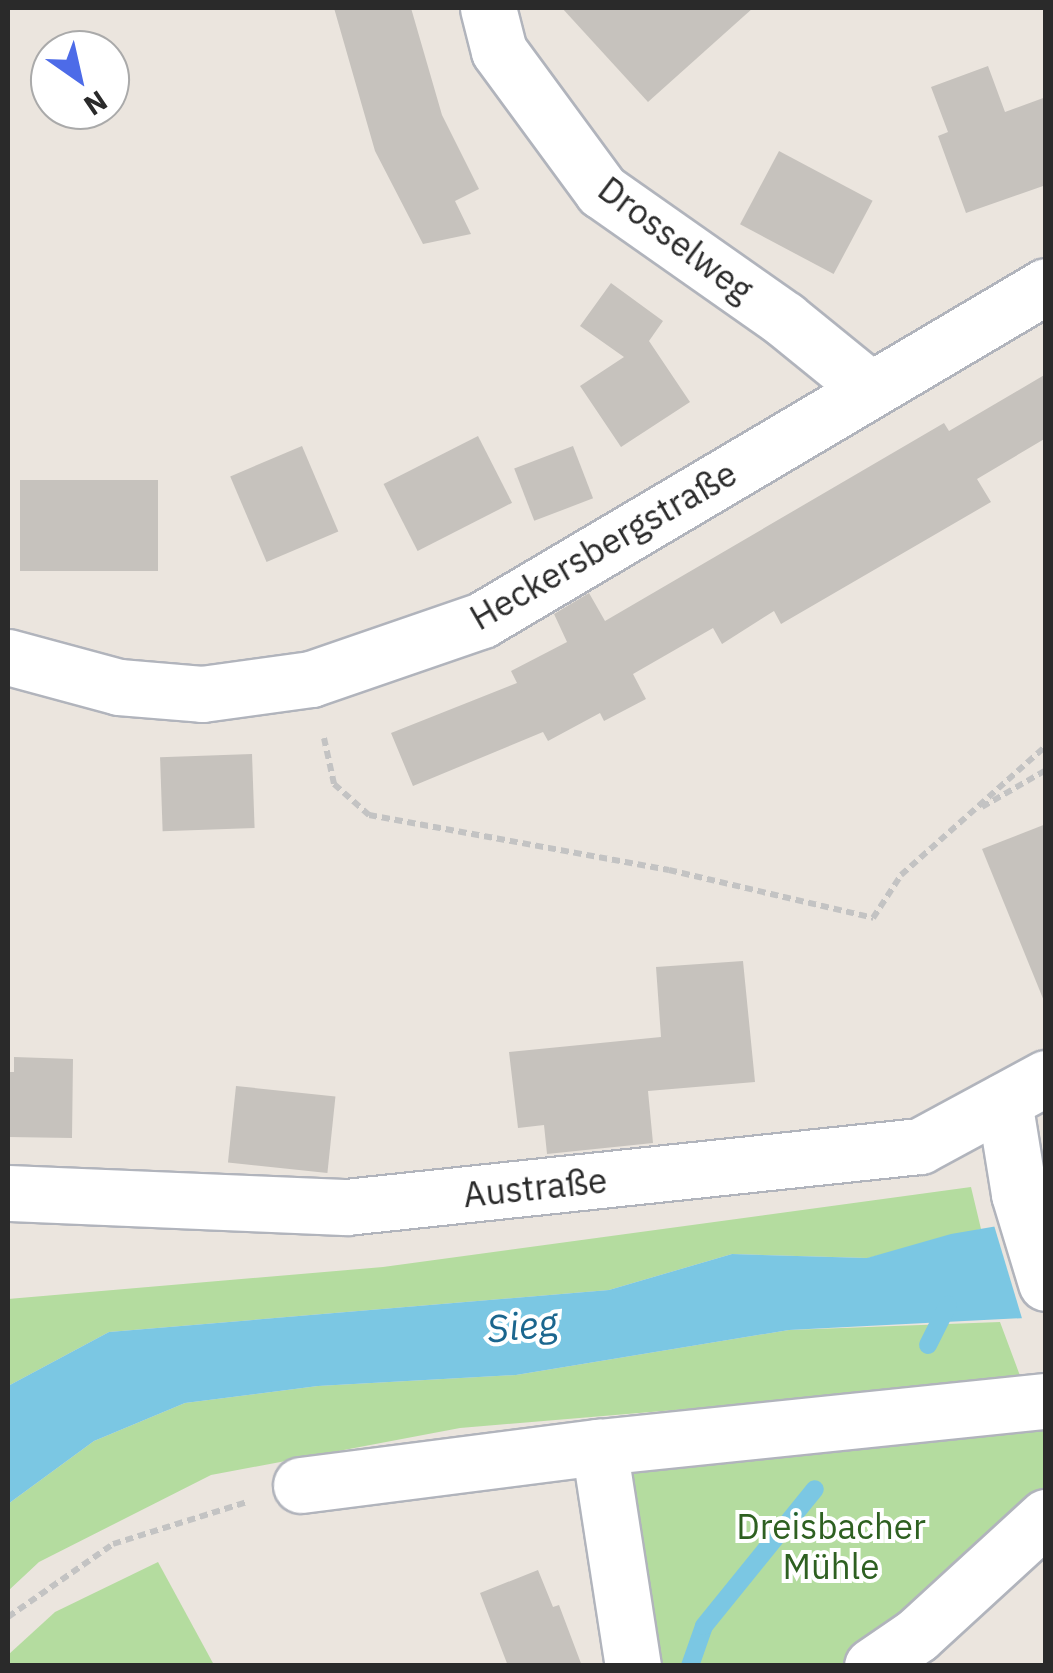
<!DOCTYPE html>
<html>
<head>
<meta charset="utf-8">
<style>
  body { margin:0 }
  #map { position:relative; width:1053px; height:1673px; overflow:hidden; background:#ebe5de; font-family:"IBM Plex Sans",sans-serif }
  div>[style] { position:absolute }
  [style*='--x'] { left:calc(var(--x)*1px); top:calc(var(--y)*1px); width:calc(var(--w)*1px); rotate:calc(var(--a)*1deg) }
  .green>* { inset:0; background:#b4dc9f }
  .water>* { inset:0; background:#7bc7e3 }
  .pier>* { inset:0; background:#ebe5de }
  .stream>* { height:18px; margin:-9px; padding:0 9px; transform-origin:9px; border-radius:9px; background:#7bc7e3 }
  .building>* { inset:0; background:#c6c2bd; transform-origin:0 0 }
  .path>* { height:6px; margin-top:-3px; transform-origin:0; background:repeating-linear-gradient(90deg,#c3c3c3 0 8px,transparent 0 13px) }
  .roads { filter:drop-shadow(2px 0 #b1b4bc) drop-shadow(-2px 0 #b1b4bc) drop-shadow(0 2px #b1b4bc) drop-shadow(0 -2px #b1b4bc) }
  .minor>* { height:55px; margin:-27.5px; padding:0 27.5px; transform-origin:27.5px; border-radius:27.5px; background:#fff }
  span { translate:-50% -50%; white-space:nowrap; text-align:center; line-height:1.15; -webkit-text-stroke:8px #fff; paint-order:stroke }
  .street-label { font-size:35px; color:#2a2a2a }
  .park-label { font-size:35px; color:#2e6021 }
  .water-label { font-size:38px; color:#1b668e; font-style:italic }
  .frame { position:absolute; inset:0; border:10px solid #2a2a2a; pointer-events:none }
  .north { position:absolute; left:30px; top:30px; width:100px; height:100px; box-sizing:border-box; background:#fff; border:2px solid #aaa; border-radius:50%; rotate:146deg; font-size:28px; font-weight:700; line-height:40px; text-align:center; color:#2a2a2a }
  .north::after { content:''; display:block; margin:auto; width:35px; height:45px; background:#4d6be8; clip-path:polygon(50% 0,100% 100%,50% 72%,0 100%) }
</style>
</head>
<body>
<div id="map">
  <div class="green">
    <i style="clip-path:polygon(971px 1187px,981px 1229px,868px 1258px,732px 1254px,609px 1290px,109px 1332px,8px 1386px,8px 1299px,383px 1267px)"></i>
    <i style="clip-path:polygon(1000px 1322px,1022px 1381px,460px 1428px,211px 1475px,39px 1562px,8px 1591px,8px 1504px,94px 1441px,185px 1403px,318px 1386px,516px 1375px,789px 1330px)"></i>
    <i style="clip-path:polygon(1045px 1401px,1045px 1517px,872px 1665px,633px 1665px,599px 1447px)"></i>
    <i style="clip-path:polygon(158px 1562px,214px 1665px,8px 1665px,8px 1655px,55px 1612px)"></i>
  </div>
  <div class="water">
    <i style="clip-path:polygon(1045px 1218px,1045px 1317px,789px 1330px,516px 1375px,318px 1386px,185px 1403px,94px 1441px,8px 1504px,8px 1386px,109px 1332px,609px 1290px,732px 1254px,867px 1258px,951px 1234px)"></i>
  </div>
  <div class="pier">
    <i style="clip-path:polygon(1046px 1213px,1046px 1322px,1024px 1325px,993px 1222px)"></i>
  </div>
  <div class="stream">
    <i style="--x:928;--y:1345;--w:45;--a:-63.4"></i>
    <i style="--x:690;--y:1666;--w:42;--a:-70.7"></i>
    <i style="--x:704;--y:1626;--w:176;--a:-51"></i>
  </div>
  <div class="building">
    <i style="clip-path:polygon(334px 8px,411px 8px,442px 115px,479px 189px,455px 201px,471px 234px,423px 244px,375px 151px)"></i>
    <i style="clip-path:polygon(562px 8px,753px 8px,648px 102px)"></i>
    <i style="clip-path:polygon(988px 66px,1005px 112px,1046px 97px,1046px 185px,966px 213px,938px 136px,948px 132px,931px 87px)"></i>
    <i style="left:779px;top:151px;width:106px;height:83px;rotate:28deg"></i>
    <i style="clip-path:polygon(611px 283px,663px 321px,649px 341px,690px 402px,621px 447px,580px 386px,624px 357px,580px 326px)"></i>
    <i style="clip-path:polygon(1046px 374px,1046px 438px,977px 479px,991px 502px,781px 624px,774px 611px,722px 644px,713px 628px,633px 674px,646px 699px,604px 721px,600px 713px,548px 741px,543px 732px,413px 786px,391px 733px,517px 683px,511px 671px,567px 642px,554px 614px,589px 593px,605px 621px,944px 423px,949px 431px)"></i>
    <i style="left:478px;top:436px;width:75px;height:106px;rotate:63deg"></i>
    <i style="left:302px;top:446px;width:93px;height:78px;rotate:67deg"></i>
    <i style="left:573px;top:446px;width:56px;height:63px;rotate:69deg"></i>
    <i style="left:158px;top:480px;width:91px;height:138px;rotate:90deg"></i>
    <i style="left:252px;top:754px;width:74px;height:92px;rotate:88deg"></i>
    <i style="clip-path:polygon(1046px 824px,1046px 1000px,1044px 1001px,982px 849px)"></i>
    <i style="clip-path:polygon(743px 961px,755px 1082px,648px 1091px,653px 1143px,547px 1154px,544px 1125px,518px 1128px,509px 1052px,661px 1037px,656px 967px)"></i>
    <i style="clip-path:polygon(14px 1057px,73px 1059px,72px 1138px,8px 1137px,8px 1072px,14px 1072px)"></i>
    <i style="left:236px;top:1086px;width:100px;height:77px;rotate:6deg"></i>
    <i style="clip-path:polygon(538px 1570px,553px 1607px,559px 1605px,582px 1666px,508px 1666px,480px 1593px)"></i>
  </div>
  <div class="path">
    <i style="--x:324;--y:738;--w:47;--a:77.7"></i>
    <i style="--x:334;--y:784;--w:47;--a:41.5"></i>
    <i style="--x:369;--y:815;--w:305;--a:10.4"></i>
    <i style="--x:669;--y:870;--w:210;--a:13.2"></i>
    <i style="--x:873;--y:918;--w:51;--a:-56.9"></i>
    <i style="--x:901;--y:875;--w:194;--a:-41.7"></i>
    <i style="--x:982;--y:807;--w:74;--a:-30"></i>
    <i style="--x:8;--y:1617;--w:128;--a:-34.8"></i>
    <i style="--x:113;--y:1544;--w:140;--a:-17.4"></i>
  </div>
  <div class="roads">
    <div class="minor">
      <i style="--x:488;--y:8;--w:44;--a:75.7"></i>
      <i style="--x:499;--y:51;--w:174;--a:53.7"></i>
      <i style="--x:602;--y:191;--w:223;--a:35.1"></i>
      <i style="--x:784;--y:319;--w:111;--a:39.1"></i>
      <i style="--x:8;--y:657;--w:115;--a:15.1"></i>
      <i style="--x:119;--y:687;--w:83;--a:4.8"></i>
      <i style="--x:202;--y:694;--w:110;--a:-7.8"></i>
      <i style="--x:311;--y:679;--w:181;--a:-19"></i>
      <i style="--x:482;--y:620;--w:655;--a:-30.63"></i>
      <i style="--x:1004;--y:1101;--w:94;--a:80.8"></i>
      <i style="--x:1019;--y:1194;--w:93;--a:73.1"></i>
      <i style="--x:8;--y:1193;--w:338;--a:2.4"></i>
      <i style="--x:346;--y:1207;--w:577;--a:-6.07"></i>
      <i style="--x:920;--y:1146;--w:143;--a:-28.4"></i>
      <i style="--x:599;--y:1447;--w:222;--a:81.2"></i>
      <i style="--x:301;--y:1485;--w:300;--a:-7.3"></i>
      <i style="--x:599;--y:1447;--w:449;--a:-5.9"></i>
      <i style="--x:872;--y:1666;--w:55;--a:-34.6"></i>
      <i style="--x:917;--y:1635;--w:175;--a:-42.5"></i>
    </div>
  </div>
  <div class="street-label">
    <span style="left:676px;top:239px;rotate:37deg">Drosselweg</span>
    <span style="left:603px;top:545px;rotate:-30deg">Heckersbergstraße</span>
    <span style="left:535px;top:1187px;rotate:-6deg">Austraße</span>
  </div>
  <div class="park-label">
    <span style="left:831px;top:1546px">Dreisbacher<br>Mühle</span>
  </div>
  <div class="water-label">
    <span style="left:522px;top:1325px;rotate:-6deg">Sieg</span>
  </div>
  <div class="frame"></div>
  <div class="north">N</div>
</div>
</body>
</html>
